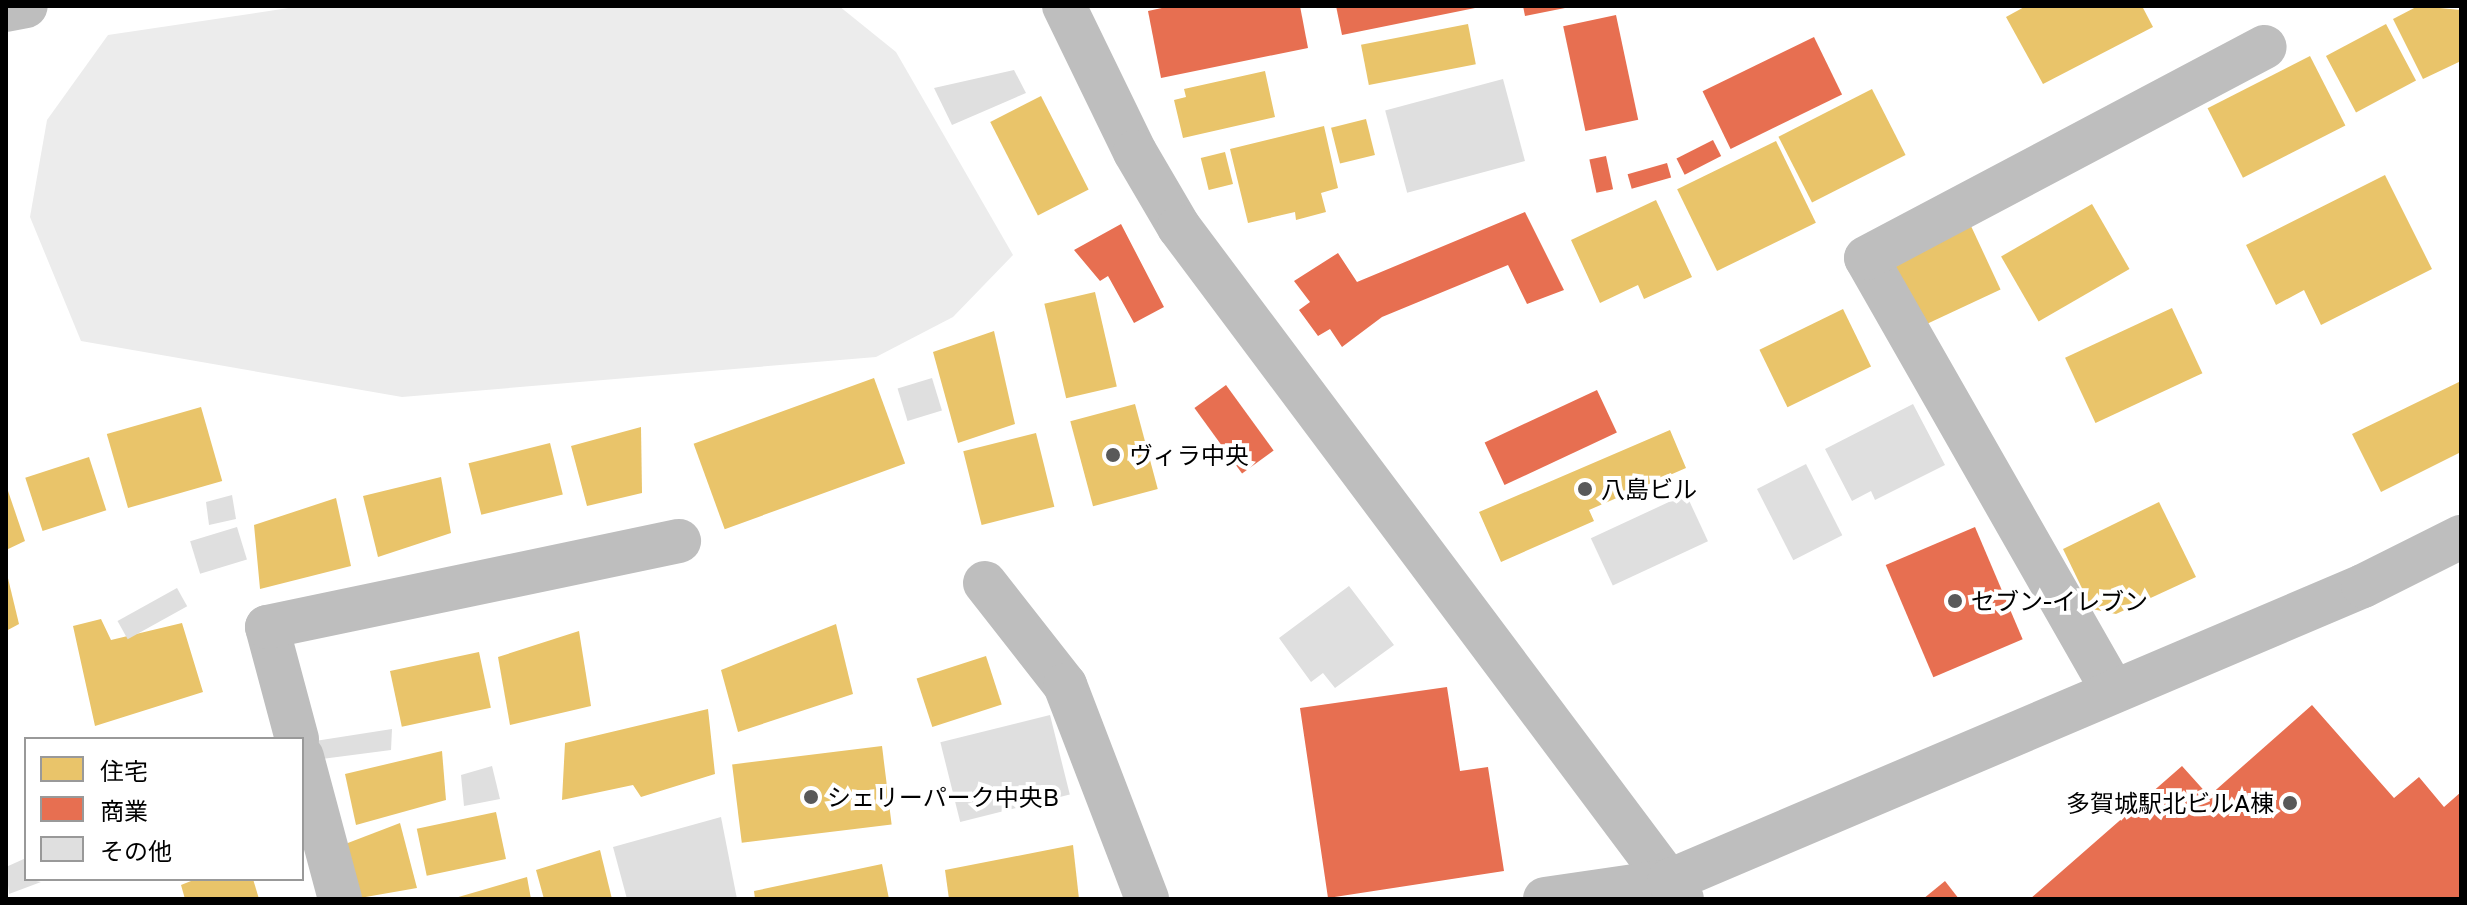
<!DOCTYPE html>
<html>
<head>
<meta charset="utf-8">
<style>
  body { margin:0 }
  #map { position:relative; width:2467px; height:905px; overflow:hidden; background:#fff; font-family:"Golos Text","Noto Sans JP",sans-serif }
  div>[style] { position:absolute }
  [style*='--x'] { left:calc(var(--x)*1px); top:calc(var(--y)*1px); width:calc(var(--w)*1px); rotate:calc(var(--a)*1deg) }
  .green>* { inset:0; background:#ececec }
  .homes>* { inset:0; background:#e9c46a; transform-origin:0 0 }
  .shops>* { inset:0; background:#e76f51; transform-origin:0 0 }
  .building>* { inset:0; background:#dfdfdf; transform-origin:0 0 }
  .minor>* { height:44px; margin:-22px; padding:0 22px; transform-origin:22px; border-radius:22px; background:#bebebe }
  .dots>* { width:22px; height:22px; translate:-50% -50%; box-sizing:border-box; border:4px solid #fff; border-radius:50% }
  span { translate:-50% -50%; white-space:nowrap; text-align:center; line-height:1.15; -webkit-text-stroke:8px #fff; paint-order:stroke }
  .poi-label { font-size:24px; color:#000 }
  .left { translate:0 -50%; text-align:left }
  .right { translate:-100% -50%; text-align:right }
  .frame { position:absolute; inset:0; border:8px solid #000; pointer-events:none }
  .legend { position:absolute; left:24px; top:737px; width:280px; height:144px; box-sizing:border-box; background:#fff; border:2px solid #999; margin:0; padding:10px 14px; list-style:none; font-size:24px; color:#000 }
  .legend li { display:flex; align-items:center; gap:16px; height:40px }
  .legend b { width:40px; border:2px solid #999 }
</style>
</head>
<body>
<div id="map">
  <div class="green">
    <i style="clip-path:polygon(302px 6px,839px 6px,896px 52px,1013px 255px,953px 317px,876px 357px,402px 397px,81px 341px,30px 217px,47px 120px,108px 35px)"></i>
  </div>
  <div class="homes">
    <i style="clip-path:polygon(2026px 6px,2142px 6px,2153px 27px,2043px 84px,2006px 17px)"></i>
    <i style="clip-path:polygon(2418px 6px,2461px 10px,2461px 61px,2423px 79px,2393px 19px)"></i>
    <i style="left:1468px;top:24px;width:41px;height:109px;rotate:79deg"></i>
    <i style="left:2386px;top:24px;width:64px;height:68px;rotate:62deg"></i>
    <i style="left:2310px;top:56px;width:78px;height:115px;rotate:63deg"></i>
    <i style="clip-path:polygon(1265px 71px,1275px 117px,1183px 138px,1174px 100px,1186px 97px,1184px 89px)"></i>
    <i style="left:1872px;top:89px;width:74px;height:105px;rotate:63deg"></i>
    <i style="left:1041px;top:96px;width:105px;height:57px;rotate:63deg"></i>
    <i style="left:1366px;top:119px;width:37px;height:36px;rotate:76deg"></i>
    <i style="clip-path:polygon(1324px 126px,1338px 188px,1321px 193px,1326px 212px,1296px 220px,1295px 212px,1248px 223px,1230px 149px)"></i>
    <i style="left:1776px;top:141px;width:91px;height:110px;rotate:64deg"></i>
    <i style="left:1225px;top:152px;width:33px;height:25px;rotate:76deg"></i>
    <i style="clip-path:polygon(2385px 175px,2432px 269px,2321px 325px,2304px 290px,2276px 305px,2246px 245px)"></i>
    <i style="clip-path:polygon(1656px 200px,1692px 277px,1644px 299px,1638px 285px,1600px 303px,1571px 240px)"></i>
    <i style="left:2092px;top:204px;width:75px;height:105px;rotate:60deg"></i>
    <i style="left:1971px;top:226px;width:70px;height:88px;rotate:65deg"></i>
    <i style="left:1095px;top:292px;width:97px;height:52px;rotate:77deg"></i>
    <i style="left:2172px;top:308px;width:72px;height:118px;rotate:65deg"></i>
    <i style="left:1843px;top:309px;width:64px;height:93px;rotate:64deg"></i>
    <i style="clip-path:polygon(994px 331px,1015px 424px,958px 443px,933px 352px)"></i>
    <i style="left:874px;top:378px;width:91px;height:192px;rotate:70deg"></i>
    <i style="clip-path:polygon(2461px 381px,2461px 452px,2381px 492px,2352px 434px)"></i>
    <i style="left:1135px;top:404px;width:88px;height:67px;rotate:75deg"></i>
    <i style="left:201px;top:407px;width:77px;height:98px;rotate:74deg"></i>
    <i style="clip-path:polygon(641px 427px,642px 493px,587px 506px,571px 446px)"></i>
    <i style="clip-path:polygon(1670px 430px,1686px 468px,1589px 510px,1594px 521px,1501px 562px,1479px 512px)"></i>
    <i style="left:1036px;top:433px;width:76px;height:75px;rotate:76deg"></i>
    <i style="left:550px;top:443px;width:53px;height:84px;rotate:76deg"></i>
    <i style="left:89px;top:457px;width:56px;height:67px;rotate:72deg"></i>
    <i style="clip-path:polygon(441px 477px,451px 533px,378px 557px,363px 496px)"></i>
    <i style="clip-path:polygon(6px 485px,25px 541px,6px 550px)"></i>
    <i style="clip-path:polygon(336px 498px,351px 566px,260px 589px,254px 525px)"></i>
    <i style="clip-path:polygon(2159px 502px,2196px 577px,2116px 614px,2092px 609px,2063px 549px)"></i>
    <i style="clip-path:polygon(6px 570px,19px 624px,6px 631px)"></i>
    <i style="clip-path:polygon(101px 619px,111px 640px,182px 623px,203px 692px,95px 726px,73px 626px)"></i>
    <i style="clip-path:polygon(836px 624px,853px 694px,738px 732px,721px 670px)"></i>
    <i style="clip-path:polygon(579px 631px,591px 706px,510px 725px,498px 657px)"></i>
    <i style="left:479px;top:652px;width:57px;height:91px;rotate:78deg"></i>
    <i style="left:986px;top:656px;width:51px;height:73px;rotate:72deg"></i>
    <i style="clip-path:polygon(708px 709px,715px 774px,641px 797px,633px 785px,562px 800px,565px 743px)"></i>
    <i style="left:882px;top:746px;width:79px;height:151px;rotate:83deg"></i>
    <i style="clip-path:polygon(442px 751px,446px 800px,356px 825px,345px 774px)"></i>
    <i style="left:496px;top:812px;width:48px;height:81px;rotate:78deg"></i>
    <i style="clip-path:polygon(400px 823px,417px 888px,354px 899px,340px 846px)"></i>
    <i style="clip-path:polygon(1073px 845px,1079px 899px,949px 899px,945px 870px)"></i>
    <i style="clip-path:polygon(600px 850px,612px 899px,544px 899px,536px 870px)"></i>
    <i style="clip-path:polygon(882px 864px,889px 899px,755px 899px,754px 891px)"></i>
    <i style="clip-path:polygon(527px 877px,531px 899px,455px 899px,455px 898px)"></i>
    <i style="clip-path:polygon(196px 879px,253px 879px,259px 899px,185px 899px,181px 885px)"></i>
  </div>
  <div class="shops">
    <i style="clip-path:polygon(1171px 6px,1300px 6px,1308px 48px,1161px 78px,1148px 11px)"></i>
    <i style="clip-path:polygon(1336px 6px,1480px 6px,1480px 7px,1342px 35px)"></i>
    <i style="clip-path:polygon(1523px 6px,1570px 6px,1570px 7px,1525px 16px)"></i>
    <i style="left:1616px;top:15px;width:107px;height:54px;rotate:78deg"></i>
    <i style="left:1814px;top:37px;width:64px;height:124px;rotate:64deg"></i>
    <i style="left:1713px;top:140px;width:18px;height:41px;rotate:63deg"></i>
    <i style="left:1606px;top:156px;width:34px;height:17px;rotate:78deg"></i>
    <i style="left:1667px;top:163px;width:15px;height:41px;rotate:74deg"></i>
    <i style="clip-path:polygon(1525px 212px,1564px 290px,1527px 304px,1508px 265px,1382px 317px,1342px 347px,1330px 329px,1318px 336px,1299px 310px,1310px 302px,1294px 281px,1338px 253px,1357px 282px)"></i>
    <i style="clip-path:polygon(1121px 224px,1164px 307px,1134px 323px,1108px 276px,1100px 281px,1074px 250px)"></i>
    <i style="left:1226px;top:385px;width:81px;height:39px;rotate:54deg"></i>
    <i style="left:1597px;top:390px;width:47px;height:124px;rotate:65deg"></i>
    <i style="left:1975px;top:527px;width:122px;height:97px;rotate:67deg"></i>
    <i style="clip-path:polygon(1447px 687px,1460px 771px,1488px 767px,1504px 871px,1328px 898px,1300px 708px)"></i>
    <i style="clip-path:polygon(2312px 705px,2394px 798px,2419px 777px,2444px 807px,2461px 792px,2461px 899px,2030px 899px,2182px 766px,2209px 796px)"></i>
    <i style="clip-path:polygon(1945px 881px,1959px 899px,1923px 899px)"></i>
  </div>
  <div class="building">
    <i style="clip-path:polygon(1014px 70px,1026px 93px,952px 125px,934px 88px)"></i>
    <i style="left:1503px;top:79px;width:85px;height:122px;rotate:75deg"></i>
    <i style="left:932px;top:378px;width:34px;height:36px;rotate:73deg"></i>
    <i style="clip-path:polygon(1913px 404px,1945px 465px,1875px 500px,1871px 491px,1852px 501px,1825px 449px)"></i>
    <i style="left:1806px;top:464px;width:80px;height:55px;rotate:63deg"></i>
    <i style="left:1686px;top:494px;width:52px;height:105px;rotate:65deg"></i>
    <i style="clip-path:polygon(232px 495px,236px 519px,209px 525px,206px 502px)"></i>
    <i style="left:237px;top:527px;width:34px;height:49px;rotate:73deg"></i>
    <i style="clip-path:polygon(1349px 586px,1394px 645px,1335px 688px,1323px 673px,1311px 682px,1279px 638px)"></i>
    <i style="left:177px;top:588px;width:21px;height:68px;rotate:61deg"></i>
    <i style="left:1050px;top:715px;width:82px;height:113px;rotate:76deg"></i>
    <i style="clip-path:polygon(392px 729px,391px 750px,314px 760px,315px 741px)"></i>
    <i style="clip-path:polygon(492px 766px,500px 799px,464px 806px,461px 775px)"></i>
    <i style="clip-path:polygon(721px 817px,737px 899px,627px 899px,613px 847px)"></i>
    <i style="clip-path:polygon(26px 858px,26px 879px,41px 882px,9px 894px,6px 867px)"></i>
  </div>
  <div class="minor">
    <i style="--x:1064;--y:6;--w:162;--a:64.1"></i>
    <i style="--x:1135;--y:152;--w:87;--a:59.6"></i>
    <i style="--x:1179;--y:227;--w:839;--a:53.18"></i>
    <i style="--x:6;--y:10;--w:20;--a:-11"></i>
    <i style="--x:985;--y:583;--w:130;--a:51.9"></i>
    <i style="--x:1065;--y:685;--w:229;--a:69"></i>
    <i style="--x:2113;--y:691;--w:498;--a:-119.7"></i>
    <i style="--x:1866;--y:258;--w:451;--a:-27.9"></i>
    <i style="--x:297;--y:739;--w:116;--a:-105"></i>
    <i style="--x:267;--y:627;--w:421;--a:-11.8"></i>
    <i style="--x:302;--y:757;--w:147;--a:75"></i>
    <i style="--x:1545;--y:899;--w:125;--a:-8.3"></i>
    <i style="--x:1669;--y:881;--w:754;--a:-23.03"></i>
    <i style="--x:2363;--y:586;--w:110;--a:-26.6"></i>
  </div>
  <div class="dots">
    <i style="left:1113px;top:455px;background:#595959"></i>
    <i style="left:1585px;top:489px;background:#595959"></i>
    <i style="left:1955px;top:601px;background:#595959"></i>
    <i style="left:811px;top:797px;background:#595959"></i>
    <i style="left:2290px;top:803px;background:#595959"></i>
  </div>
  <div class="poi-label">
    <span class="left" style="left:1129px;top:455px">ヴィラ中央</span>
    <span class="left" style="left:1601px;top:489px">八島ビル</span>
    <span class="left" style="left:1971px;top:601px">セブン-イレブン</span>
    <span class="left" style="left:827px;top:797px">シェリーパーク中央B</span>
    <span class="right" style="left:2274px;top:803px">多賀城駅北ビルA棟</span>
  </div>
  <div class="frame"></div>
  <ul class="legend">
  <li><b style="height:22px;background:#e9c46a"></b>住宅</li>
  <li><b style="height:22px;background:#e76f51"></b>商業</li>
  <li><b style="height:22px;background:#dfdfdf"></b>その他</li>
  </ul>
</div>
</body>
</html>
